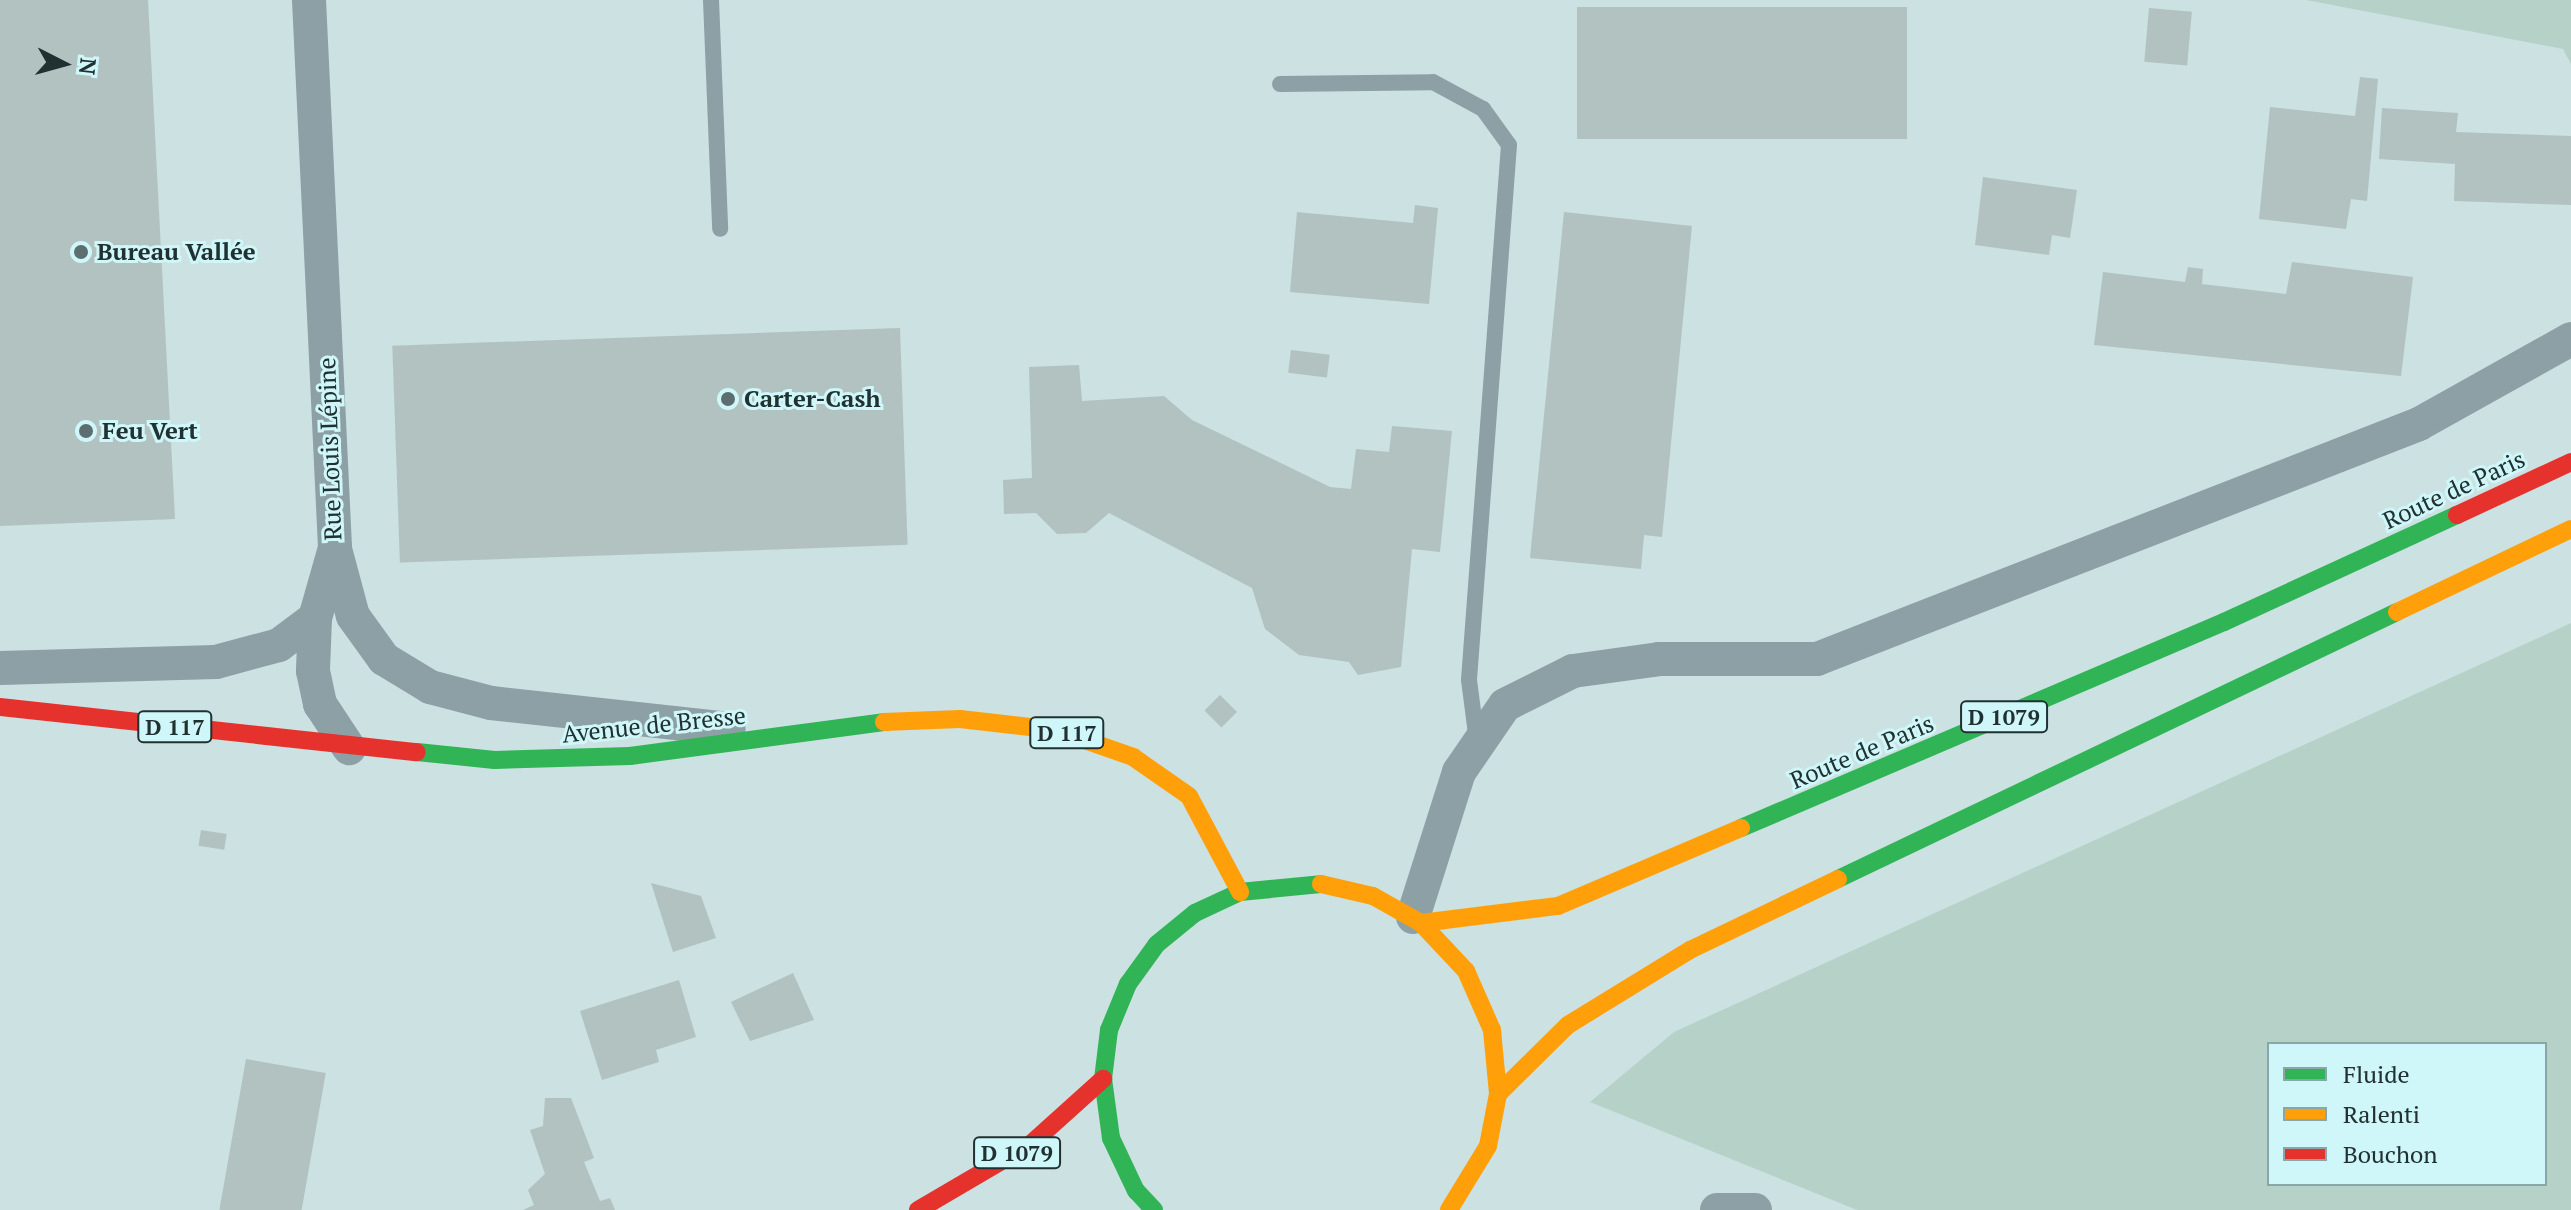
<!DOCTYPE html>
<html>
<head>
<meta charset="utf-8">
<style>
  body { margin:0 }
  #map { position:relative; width:2571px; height:1210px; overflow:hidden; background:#cbe1e2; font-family:"PT Serif",serif }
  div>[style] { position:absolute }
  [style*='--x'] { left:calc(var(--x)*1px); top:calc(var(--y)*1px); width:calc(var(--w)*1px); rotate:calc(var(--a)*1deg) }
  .green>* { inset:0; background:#b6d2c8 }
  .building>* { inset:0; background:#b1c2c1; transform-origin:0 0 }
  .lane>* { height:16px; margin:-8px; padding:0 8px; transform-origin:8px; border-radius:8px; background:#8da0a5 }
  .street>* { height:34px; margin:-17px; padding:0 17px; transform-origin:17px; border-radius:17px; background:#8da0a5 }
  .fast>* { height:18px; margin:-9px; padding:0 9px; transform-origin:9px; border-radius:9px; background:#30b455 }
  .slow>* { height:18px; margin:-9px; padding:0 9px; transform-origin:9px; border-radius:9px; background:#ff9f0a }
  .jam>* { height:18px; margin:-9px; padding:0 9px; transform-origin:9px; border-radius:9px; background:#e5322d }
  .dots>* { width:22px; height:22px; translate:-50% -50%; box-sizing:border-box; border:4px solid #cff6f8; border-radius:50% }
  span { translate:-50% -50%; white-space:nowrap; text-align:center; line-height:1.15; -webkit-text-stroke:6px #cff6f8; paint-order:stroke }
  .shield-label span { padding:2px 6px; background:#cff6f8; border:2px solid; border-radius:6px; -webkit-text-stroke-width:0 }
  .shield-label { font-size:22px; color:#213031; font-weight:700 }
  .poi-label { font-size:24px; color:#213031; font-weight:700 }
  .left { translate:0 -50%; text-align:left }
  .street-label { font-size:24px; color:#213031 }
  .legend { position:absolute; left:2267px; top:1042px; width:280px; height:144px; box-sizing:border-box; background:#cff6f8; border:2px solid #89a7a8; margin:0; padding:10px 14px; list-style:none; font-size:24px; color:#213031 }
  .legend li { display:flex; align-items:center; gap:16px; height:40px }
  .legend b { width:40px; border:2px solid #89a7a8 }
  .north { position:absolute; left:24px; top:24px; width:80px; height:80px; -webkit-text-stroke:6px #cff6f8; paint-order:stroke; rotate:96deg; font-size:22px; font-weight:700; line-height:32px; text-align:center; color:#213031 }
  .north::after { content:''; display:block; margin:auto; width:28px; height:36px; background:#213031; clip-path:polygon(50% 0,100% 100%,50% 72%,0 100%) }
</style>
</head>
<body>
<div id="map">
  <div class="green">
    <i style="clip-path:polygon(2306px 0,2571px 0,2571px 64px,2563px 49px)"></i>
    <i style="clip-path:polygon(evenodd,2571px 623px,2571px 1210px,1857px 1210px,1590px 1102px,1674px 1032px,2571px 623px,2545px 1044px,2545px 1184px,2269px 1184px,2269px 1044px,2545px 1044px)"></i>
  </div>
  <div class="building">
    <i style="clip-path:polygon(0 0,148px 0,175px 519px,0 526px)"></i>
    <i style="left:1577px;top:7px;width:330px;height:132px"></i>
    <i style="left:2149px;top:8px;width:43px;height:54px;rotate:5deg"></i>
    <i style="clip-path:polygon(2360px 77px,2378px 79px,2367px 201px,2351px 199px,2346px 229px,2259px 219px,2270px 107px,2355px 116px)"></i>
    <i style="clip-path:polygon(2382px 108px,2458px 113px,2456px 132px,2571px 136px,2571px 205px,2454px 201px,2455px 164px,2379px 159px)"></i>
    <i style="clip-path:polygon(1983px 177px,2077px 190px,2070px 238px,2052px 235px,2049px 255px,1975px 245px)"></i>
    <i style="clip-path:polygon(1415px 205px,1438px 208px,1429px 304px,1290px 292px,1297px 212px,1413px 223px)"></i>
    <i style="clip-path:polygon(1564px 212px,1692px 226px,1662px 537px,1644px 535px,1641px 569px,1530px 558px)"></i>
    <i style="clip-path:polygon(2292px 262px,2413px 277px,2401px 376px,2094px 345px,2103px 272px,2185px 282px,2188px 267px,2203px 269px,2202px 284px,2286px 294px)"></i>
    <i style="left:900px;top:328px;width:217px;height:508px;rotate:88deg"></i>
    <i style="left:1291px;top:350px;width:39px;height:23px;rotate:7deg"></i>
    <i style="clip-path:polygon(1079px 365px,1082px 401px,1164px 396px,1192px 420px,1330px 487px,1351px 489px,1356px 449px,1389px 452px,1392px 426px,1452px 431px,1440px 552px,1412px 549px,1401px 667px,1358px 675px,1349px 662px,1299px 655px,1265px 629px,1252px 588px,1109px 513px,1086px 533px,1057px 534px,1036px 513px,1004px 514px,1003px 480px,1032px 478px,1029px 367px)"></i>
    <i style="left:1220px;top:695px;width:24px;height:22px;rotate:45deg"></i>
    <i style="left:201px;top:830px;width:26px;height:16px;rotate:9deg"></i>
    <i style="clip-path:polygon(651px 883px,701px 896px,716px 938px,673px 952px)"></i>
    <i style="clip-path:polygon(793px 973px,814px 1020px,750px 1041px,731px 1002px)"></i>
    <i style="clip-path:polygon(679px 980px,696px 1037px,656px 1050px,659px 1062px,602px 1080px,580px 1011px)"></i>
    <i style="left:246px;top:1059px;width:81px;height:153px;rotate:10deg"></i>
    <i style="clip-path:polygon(545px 1098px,571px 1098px,594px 1158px,584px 1162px,600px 1201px,610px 1198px,615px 1210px,523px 1210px,534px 1205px,528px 1190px,545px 1174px,530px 1130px,543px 1126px)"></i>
  </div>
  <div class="lane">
    <i style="--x:711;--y:0;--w:229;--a:87.7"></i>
    <i style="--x:1280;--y:84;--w:153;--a:-0.7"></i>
    <i style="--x:1433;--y:82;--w:57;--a:28.4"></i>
    <i style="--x:1483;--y:109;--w:44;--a:54.2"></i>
    <i style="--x:1509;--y:145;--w:536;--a:94.28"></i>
    <i style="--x:1469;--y:680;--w:63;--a:82.6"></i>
  </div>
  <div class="street">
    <i style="--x:309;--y:0;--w:549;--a:87.28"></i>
    <i style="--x:335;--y:548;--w:73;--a:105.9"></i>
    <i style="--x:315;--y:618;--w:53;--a:92.2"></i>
    <i style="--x:313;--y:671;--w:34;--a:78"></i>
    <i style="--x:320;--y:704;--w:53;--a:56.6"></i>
    <i style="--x:335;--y:549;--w:69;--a:75"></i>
    <i style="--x:353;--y:616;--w:53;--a:54.2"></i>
    <i style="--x:384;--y:659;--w:54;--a:31.3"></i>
    <i style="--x:430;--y:687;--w:63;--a:14.7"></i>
    <i style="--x:491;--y:703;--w:239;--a:6.2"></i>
    <i style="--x:0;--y:668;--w:216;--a:-1.6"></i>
    <i style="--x:216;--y:662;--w:65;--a:-15.1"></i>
    <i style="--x:279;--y:645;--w:45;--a:-36.9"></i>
    <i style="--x:1413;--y:917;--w:152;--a:-72.4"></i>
    <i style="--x:1459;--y:772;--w:81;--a:-55.5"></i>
    <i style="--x:1505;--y:705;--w:76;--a:-26.6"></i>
    <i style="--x:1573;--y:671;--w:87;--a:-7.9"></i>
    <i style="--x:1659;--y:659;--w:158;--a:0"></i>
    <i style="--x:1817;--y:659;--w:646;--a:-21.32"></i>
    <i style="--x:2419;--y:424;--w:174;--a:-29.2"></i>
    <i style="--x:1717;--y:1210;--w:38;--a:0"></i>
  </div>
  <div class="fast">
    <i style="--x:417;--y:752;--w:78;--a:5.9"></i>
    <i style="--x:495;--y:760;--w:135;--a:-1.7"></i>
    <i style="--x:630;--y:756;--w:256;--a:-7.6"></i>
    <i style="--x:1741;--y:828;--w:525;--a:-23.1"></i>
    <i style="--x:2224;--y:622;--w:256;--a:-24.7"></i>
    <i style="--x:1838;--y:879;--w:619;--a:-25.53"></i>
    <i style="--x:1154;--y:1210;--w:26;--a:-133"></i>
    <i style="--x:1136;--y:1191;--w:59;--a:-115.3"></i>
    <i style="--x:1111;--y:1138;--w:60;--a:-97.7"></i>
    <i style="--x:1103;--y:1079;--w:49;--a:-83"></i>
    <i style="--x:1109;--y:1030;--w:50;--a:-67.6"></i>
    <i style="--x:1128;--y:984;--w:49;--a:-54.1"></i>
    <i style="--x:1157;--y:944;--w:49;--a:-39.2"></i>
    <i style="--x:1195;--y:913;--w:50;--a:-25"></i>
    <i style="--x:1240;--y:892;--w:81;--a:-5.6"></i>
  </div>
  <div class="slow">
    <i style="--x:2397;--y:612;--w:193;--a:-25.5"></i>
    <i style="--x:884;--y:722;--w:76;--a:-2.3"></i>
    <i style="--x:960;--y:719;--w:97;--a:6.5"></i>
    <i style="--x:1056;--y:730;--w:82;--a:19.3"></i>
    <i style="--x:1133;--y:757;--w:68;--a:34.9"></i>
    <i style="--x:1189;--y:796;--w:109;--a:62"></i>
    <i style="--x:1321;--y:884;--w:53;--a:13"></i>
    <i style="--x:1373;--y:896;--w:55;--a:29.4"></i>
    <i style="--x:1421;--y:923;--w:66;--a:46.8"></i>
    <i style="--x:1466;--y:971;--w:64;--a:66.2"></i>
    <i style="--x:1492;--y:1030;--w:64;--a:84.6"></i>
    <i style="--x:1498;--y:1094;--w:53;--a:100.9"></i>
    <i style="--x:1488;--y:1146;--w:75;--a:121.4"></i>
    <i style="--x:1421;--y:923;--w:138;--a:-7.1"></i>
    <i style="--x:1558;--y:906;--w:199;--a:-23.1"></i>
    <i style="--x:1498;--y:1094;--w:98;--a:-44.6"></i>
    <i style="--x:1568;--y:1025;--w:143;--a:-31.6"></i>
    <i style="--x:1690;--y:950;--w:164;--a:-25.6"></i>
  </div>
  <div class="jam">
    <i style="--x:2457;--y:515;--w:126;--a:-24.9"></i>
    <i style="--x:0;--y:707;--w:419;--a:6.2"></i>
    <i style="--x:918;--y:1210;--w:132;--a:-30.4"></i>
    <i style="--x:1032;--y:1143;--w:96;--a:-42"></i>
  </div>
  <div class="dots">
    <i style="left:81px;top:252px;background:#5c6e6f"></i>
    <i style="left:728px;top:399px;background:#5c6e6f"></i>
    <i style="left:86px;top:431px;background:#5c6e6f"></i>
  </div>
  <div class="shield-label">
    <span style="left:2004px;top:717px">D 1079</span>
    <span style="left:175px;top:727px">D 117</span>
    <span style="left:1067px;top:733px">D 117</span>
    <span style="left:1017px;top:1153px">D 1079</span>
  </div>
  <div class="poi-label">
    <span class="left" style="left:97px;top:252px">Bureau Vallée</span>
    <span class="left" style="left:744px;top:399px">Carter-Cash</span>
    <span class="left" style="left:102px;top:431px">Feu Vert</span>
  </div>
  <div class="street-label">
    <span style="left:330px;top:449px;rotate:-92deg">Rue Louis Lépine</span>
    <span style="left:2454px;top:490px;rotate:-25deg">Route de Paris</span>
    <span style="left:654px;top:725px;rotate:-6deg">Avenue de Bresse</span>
    <span style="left:1862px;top:752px;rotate:-23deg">Route de Paris</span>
  </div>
  <ul class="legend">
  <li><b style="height:10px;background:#30b455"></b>Fluide</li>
  <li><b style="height:10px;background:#ff9f0a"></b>Ralenti</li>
  <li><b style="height:10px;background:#e5322d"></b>Bouchon</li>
  </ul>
  <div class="north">N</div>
</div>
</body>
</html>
